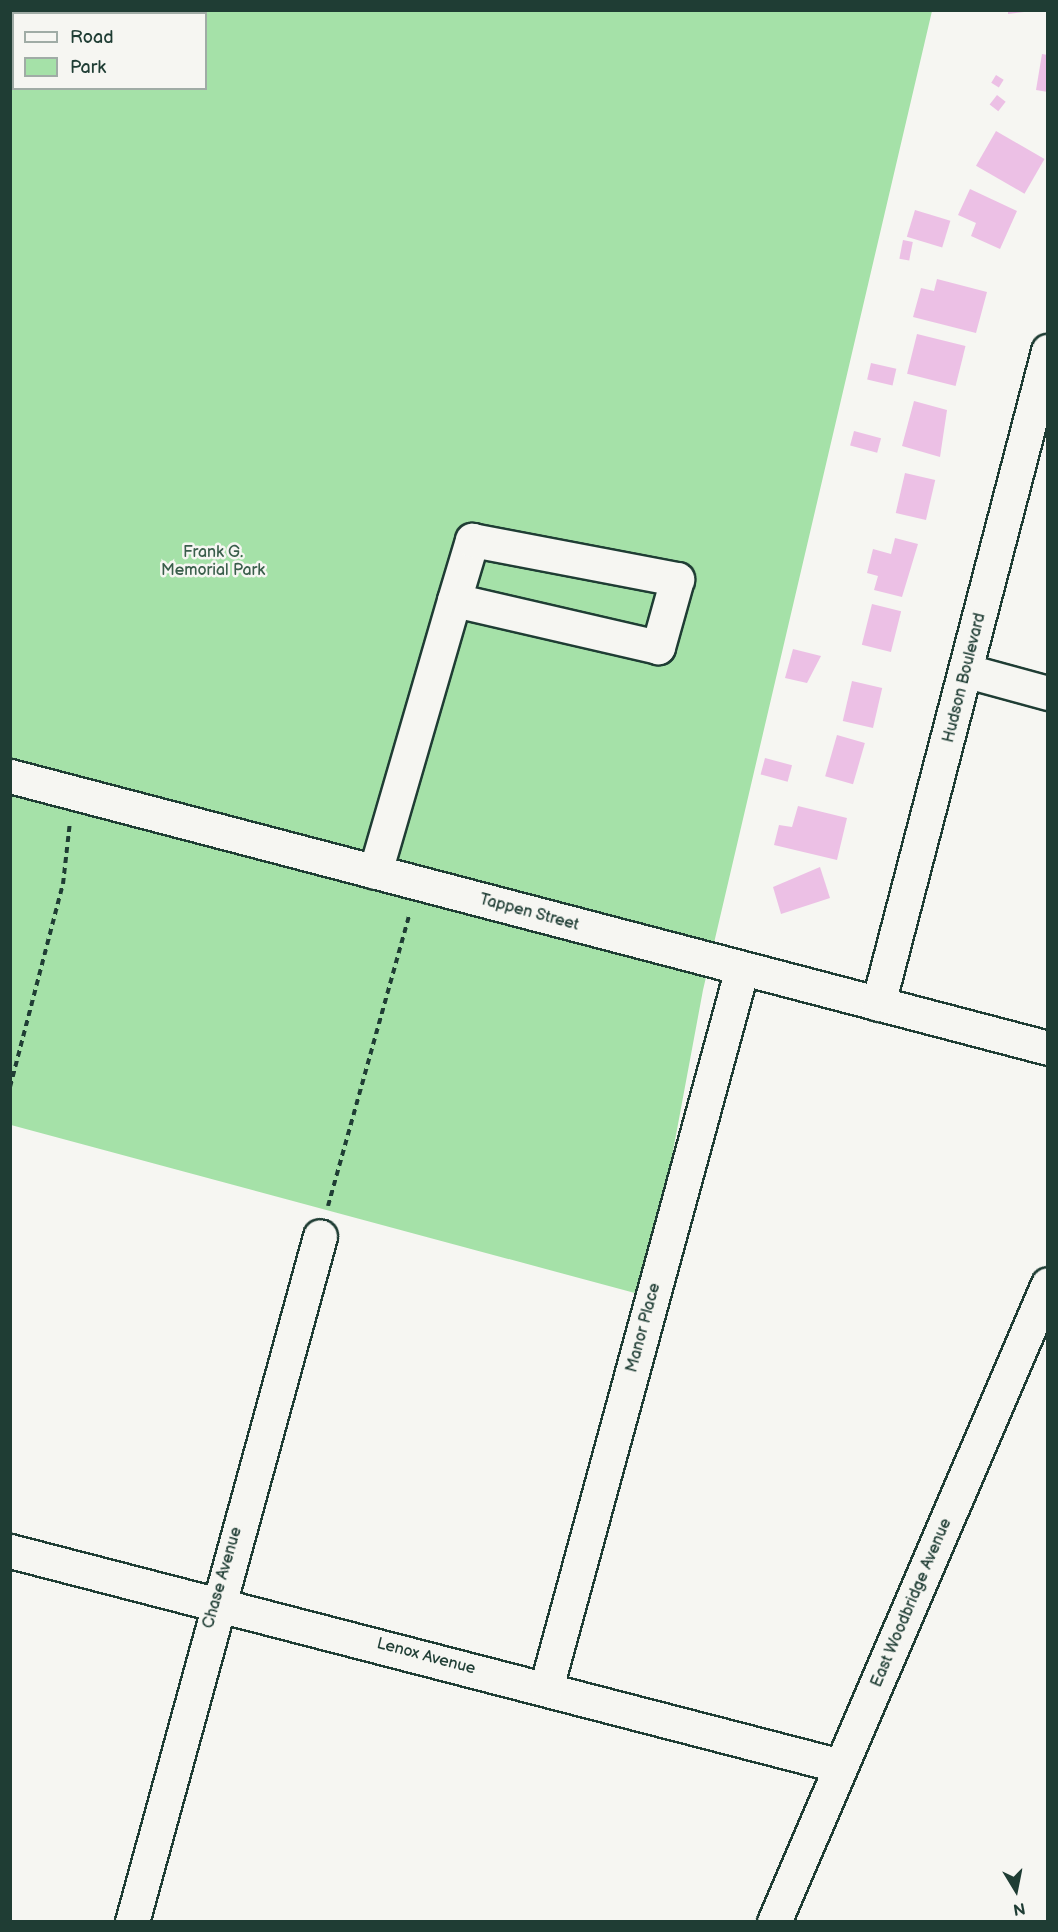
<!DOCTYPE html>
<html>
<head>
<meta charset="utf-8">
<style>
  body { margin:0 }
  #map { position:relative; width:1058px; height:1932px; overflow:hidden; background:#f6f6f2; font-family:"Balsamiq Sans",sans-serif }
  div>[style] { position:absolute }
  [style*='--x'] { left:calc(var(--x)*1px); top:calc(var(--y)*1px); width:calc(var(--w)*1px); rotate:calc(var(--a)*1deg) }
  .green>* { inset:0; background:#a5e1a8 }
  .building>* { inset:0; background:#ecc0e5; transform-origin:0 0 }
  .path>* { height:4px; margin-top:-2px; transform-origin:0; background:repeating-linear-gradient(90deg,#1f3d34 0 6px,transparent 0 10.5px) }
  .roads { filter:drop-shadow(2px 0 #1f3d34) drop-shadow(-2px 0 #1f3d34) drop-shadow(0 2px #1f3d34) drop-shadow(0 -2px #1f3d34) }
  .minor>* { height:33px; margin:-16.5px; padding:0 16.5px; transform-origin:16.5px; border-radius:16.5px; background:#f6f6f2 }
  span { translate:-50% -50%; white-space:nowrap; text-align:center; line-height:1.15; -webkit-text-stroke:5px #f6f6f2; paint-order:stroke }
  .park-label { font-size:16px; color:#3a5e4b }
  .street-label { font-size:16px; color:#1f3d34 }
  .frame { position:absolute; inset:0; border:12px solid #1f3d34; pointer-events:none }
  .legend { position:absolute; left:12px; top:12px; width:195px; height:78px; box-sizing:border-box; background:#f6f6f2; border:2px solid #a0aca6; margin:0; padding:8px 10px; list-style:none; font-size:18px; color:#1f3d34 }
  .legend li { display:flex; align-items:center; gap:12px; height:30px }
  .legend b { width:30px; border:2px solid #a0aca6 }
  .north { position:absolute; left:986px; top:1860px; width:60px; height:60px; -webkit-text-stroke:4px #f6f6f2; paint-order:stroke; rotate:170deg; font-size:16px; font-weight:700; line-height:24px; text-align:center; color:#1f3d34 }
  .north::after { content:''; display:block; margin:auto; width:21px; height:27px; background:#1f3d34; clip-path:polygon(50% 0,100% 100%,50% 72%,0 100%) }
</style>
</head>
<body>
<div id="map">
  <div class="green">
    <i style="clip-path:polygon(146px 11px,932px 11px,703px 990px,646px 1296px,11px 1125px,10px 69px,14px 88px,206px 88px,206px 14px,141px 13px)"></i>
  </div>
  <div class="building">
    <i style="clip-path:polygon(1008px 10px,1024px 10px,1024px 12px,1008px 14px)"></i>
    <i style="clip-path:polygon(1042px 54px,1048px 55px,1048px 92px,1036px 90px)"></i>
    <i style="left:996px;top:75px;width:9px;height:9px;rotate:32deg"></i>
    <i style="left:997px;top:95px;width:11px;height:12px;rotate:38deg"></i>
    <i style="left:996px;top:131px;width:56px;height:40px;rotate:30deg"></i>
    <i style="clip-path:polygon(970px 189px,1017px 211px,1000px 249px,971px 236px,976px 223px,958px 215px)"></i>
    <i style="left:915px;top:210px;width:37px;height:28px;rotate:17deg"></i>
    <i style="left:903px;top:240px;width:10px;height:19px;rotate:11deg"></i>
    <i style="clip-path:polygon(937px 279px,987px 292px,976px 333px,913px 317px,921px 288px,934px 291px)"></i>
    <i style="left:917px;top:334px;width:50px;height:41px;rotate:14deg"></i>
    <i style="left:871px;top:363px;width:26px;height:17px;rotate:13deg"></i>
    <i style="clip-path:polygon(914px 401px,947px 410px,940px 457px,902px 446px)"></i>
    <i style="left:854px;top:431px;width:28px;height:15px;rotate:15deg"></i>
    <i style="left:905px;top:473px;width:31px;height:41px;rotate:13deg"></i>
    <i style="clip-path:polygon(895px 538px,918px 544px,902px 597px,874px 590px,878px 576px,867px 573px,873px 549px,891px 554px)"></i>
    <i style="left:872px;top:604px;width:30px;height:42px;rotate:14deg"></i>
    <i style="clip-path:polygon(793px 649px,821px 656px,807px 683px,785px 678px)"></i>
    <i style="left:852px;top:681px;width:31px;height:41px;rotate:13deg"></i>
    <i style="left:837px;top:735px;width:29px;height:43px;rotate:16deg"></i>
    <i style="left:765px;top:758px;width:28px;height:17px;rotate:15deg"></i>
    <i style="clip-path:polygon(798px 806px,847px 818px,837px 860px,774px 845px,779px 825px,792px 827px)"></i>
    <i style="clip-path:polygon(820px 867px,830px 898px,781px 914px,773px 887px)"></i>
  </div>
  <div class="path">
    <i style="--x:10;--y:1087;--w:210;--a:-75.4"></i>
    <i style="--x:63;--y:884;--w:62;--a:-83.6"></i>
    <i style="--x:328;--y:1206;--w:304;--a:-74.4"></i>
  </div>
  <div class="roads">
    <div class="minor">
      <i style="--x:967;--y:671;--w:84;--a:15.2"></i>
      <i style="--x:10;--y:776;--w:1073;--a:14.68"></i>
      <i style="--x:375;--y:872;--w:283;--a:-73.8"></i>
      <i style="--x:454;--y:600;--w:63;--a:-73.3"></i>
      <i style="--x:472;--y:540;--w:209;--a:10.8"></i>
      <i style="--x:677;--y:579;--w:71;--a:105.6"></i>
      <i style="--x:658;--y:647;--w:209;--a:-167"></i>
      <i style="--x:878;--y:1004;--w:675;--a:-75.41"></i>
      <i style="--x:10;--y:1551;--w:858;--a:14.51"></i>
      <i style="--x:546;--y:1688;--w:746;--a:-74.77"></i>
      <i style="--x:132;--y:1922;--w:711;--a:-74.67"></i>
      <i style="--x:774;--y:1922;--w:694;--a:-66.76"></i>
    </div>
  </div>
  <div class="park-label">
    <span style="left:213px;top:562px">Frank G.<br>Memorial Park</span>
  </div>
  <div class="street-label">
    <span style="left:965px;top:678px;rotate:-76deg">Hudson Boulevard</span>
    <span style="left:529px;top:913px;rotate:15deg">Tappen Street</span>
    <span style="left:644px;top:1328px;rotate:-75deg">Manor Place</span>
    <span style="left:223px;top:1578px;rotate:-74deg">Chase Avenue</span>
    <span style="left:912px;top:1603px;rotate:-67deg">East Woodbridge Avenue</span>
    <span style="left:426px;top:1657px;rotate:15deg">Lenox Avenue</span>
  </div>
  <div class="frame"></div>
  <ul class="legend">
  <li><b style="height:8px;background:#f6f6f2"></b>Road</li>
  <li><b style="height:16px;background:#a5e1a8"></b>Park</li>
  </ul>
  <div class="north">N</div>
</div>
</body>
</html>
